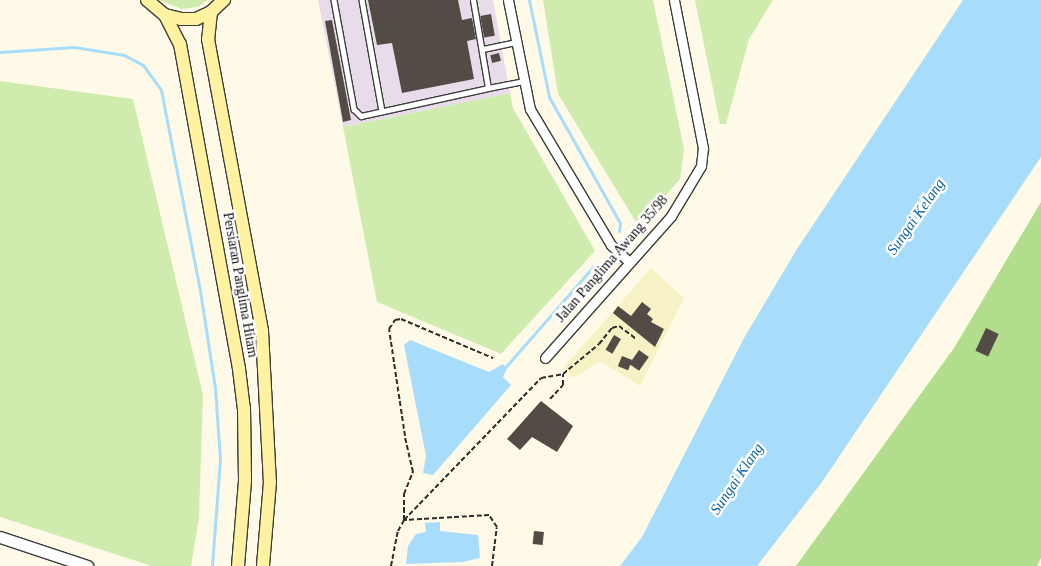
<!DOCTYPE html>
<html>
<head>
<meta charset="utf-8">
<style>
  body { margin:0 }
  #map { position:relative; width:1041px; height:566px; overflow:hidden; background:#fffae7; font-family:Georgia,serif }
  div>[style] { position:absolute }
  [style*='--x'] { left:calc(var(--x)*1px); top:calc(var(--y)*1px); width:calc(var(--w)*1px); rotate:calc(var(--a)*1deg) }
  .industrial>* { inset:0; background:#e9dcea }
  .farmland>* { inset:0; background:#f7f2c5 }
  .green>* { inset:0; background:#cfecae }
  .forest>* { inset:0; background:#b2dd8c }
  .water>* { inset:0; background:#a7ddfb }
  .stream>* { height:3px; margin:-1.5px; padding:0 1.5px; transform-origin:1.5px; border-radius:1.5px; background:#a7ddfb }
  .building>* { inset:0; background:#534b46; transform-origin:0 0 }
  .path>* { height:2px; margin-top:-1px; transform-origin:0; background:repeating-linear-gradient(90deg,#2c2c2c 0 5px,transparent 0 7.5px) }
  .roads { filter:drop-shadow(1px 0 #3d3d3d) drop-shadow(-1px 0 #3d3d3d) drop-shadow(0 1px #3d3d3d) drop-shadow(0 -1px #3d3d3d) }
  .service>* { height:4.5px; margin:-2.25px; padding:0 2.25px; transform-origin:2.25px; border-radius:2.25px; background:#fff }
  .minor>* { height:9px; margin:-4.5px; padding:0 4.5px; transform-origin:4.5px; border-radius:4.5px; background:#fff }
  .tertiary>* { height:11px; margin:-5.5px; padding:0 5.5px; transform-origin:5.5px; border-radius:5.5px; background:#fff }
  .secondary>* { height:12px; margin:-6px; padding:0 6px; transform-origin:6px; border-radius:6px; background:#fff3a2 }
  span { translate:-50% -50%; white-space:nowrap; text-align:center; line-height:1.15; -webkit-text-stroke:5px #fff; paint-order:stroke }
  .street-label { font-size:14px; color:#0a0a0a }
  .water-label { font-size:15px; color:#0c63a3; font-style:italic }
</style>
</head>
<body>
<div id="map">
  <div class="industrial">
    <i style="clip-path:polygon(318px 0,493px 0,510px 93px,343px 127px)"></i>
  </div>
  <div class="farmland">
    <i style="clip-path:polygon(651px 268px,684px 298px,640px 386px,600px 361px,573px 378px,563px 368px)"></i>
  </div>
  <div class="green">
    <i style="clip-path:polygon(159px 0,208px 0,198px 7px,182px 9px)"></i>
    <i style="clip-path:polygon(543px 0,653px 0,684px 149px,680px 179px,639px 227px,558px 94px)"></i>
    <i style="clip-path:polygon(695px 0,773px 0,749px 39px,726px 124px,720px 124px)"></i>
    <i style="clip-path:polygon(0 81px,133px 99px,203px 395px,199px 517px,191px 566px,152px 566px,0 517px)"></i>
    <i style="clip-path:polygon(510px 93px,513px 108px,595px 251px,501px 354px,377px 302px,343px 127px)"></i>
  </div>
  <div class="forest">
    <i style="clip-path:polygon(1041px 202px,1041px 558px,1037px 566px,796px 566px,954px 348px)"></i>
  </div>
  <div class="water">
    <i style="clip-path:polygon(963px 0,1041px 0,1041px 157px,822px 482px,757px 566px,620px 566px,642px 537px,744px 338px,797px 249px)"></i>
    <i style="clip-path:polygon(410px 340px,489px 372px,503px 364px,507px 368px,503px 377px,511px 385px,433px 475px,423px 473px,426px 456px,404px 345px)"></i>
    <i style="clip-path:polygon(440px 522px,440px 531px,478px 535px,480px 558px,463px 562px,406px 564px,408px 546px,416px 534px,426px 532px,425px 523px)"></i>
  </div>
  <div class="stream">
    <i style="--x:529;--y:0;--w:99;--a:78.3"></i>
    <i style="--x:549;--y:97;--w:145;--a:60.6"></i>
    <i style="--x:620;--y:223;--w:8;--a:97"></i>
    <i style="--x:0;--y:52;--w:74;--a:-3.9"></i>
    <i style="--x:74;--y:47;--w:51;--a:9.1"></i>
    <i style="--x:124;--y:55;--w:21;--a:28"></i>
    <i style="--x:143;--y:65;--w:31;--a:54"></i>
    <i style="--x:161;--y:90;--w:205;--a:79"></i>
    <i style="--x:200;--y:291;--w:98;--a:81.2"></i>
    <i style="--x:215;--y:388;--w:71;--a:86"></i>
    <i style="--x:220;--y:459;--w:107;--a:94.3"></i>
    <i style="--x:503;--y:370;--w:137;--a:-48.9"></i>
  </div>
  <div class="building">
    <i style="clip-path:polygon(368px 0,458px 0,462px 20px,472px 18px,476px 39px,467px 41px,474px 79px,402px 93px,392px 43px,377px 45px)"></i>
    <i style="left:491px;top:14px;width:22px;height:11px;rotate:80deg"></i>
    <i style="clip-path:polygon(332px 20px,351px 120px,343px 122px,325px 21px)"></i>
    <i style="left:499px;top:53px;width:8px;height:9px;rotate:76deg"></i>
    <i style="clip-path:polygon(642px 302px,651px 309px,647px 314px,653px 319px,651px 322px,664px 329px,655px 347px,613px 313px,618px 306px,631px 316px)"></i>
    <i style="left:986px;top:328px;width:14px;height:25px;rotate:25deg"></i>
    <i style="left:614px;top:335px;width:8px;height:17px;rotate:30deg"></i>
    <i style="left:639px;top:350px;width:12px;height:17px;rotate:35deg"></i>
    <i style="left:622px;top:356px;width:11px;height:11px;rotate:22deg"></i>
    <i style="clip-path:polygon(541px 401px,573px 426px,557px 452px,532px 437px,520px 450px,507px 439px)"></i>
    <i style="left:534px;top:531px;width:10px;height:13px;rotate:6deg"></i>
  </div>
  <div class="path">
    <i style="--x:550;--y:399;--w:19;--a:-47"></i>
    <i style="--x:563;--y:385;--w:11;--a:-90"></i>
    <i style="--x:391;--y:566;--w:36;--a:-79"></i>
    <i style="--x:398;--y:531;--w:13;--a:-61"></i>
    <i style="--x:404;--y:520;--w:197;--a:-46"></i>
    <i style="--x:541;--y:378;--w:22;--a:-10"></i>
    <i style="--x:563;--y:374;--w:47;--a:-39.8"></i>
    <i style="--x:599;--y:344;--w:21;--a:-51"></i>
    <i style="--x:612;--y:328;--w:7;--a:-16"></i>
    <i style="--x:619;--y:326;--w:21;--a:37"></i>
    <i style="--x:492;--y:566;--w:39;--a:-83"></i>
    <i style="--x:497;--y:527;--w:14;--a:-124"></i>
    <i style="--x:489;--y:515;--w:85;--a:176.6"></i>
    <i style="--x:404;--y:520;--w:26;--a:-90"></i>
    <i style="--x:404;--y:494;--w:24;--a:-68"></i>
    <i style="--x:413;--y:472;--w:37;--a:-103"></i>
    <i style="--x:405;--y:436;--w:108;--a:-98.5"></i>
    <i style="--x:389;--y:329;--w:11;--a:-56"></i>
    <i style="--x:395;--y:320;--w:6;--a:-9"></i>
    <i style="--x:401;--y:319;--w:100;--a:23"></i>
  </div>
  <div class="roads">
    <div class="service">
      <i style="--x:334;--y:0;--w:111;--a:79.6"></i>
      <i style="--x:354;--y:109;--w:10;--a:45"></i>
      <i style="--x:361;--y:116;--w:130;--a:-12.4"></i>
      <i style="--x:488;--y:88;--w:89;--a:-99.7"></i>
      <i style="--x:362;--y:0;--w:113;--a:79.8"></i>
      <i style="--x:483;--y:49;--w:34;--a:-12"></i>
      <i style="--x:488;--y:88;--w:37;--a:-11"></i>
    </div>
    <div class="minor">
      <i style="--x:508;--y:0;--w:111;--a:78.6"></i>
      <i style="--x:530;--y:109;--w:158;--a:59.2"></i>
      <i style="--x:611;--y:245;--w:25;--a:43"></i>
      <i style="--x:545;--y:358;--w:190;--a:-48.4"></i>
      <i style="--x:671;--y:216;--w:58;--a:-59"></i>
      <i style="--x:701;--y:166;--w:18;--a:-84"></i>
      <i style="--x:703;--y:148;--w:151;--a:-101.1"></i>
    </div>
    <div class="tertiary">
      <i style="--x:0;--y:537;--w:92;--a:18.4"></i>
    </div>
    <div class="secondary">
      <i style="--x:147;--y:0;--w:23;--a:40"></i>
      <i style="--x:165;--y:15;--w:16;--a:14"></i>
      <i style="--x:181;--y:19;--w:15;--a:0"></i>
      <i style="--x:196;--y:19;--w:17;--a:-25"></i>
      <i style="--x:211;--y:12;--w:18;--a:-43"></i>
      <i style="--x:211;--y:12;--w:27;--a:96"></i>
      <i style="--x:208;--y:39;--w:297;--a:79.5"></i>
      <i style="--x:262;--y:331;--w:151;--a:87"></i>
      <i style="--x:270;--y:482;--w:84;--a:94.8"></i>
      <i style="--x:165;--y:15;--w:33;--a:63"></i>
      <i style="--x:180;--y:44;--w:330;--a:79.7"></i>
      <i style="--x:239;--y:369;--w:39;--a:83"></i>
      <i style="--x:244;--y:408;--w:73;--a:89.2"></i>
      <i style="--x:245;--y:481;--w:85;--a:94.7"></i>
    </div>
  </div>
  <div class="street-label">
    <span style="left:612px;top:259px;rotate:-49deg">Jalan Panglima Awang 35/98</span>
    <span style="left:240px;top:285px;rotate:80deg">Persiaran Panglima Hitam</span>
  </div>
  <div class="water-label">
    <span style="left:916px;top:217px;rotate:-55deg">Sungai Kelang</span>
    <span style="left:737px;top:479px;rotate:-56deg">Sungai Klang</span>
  </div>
</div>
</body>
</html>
